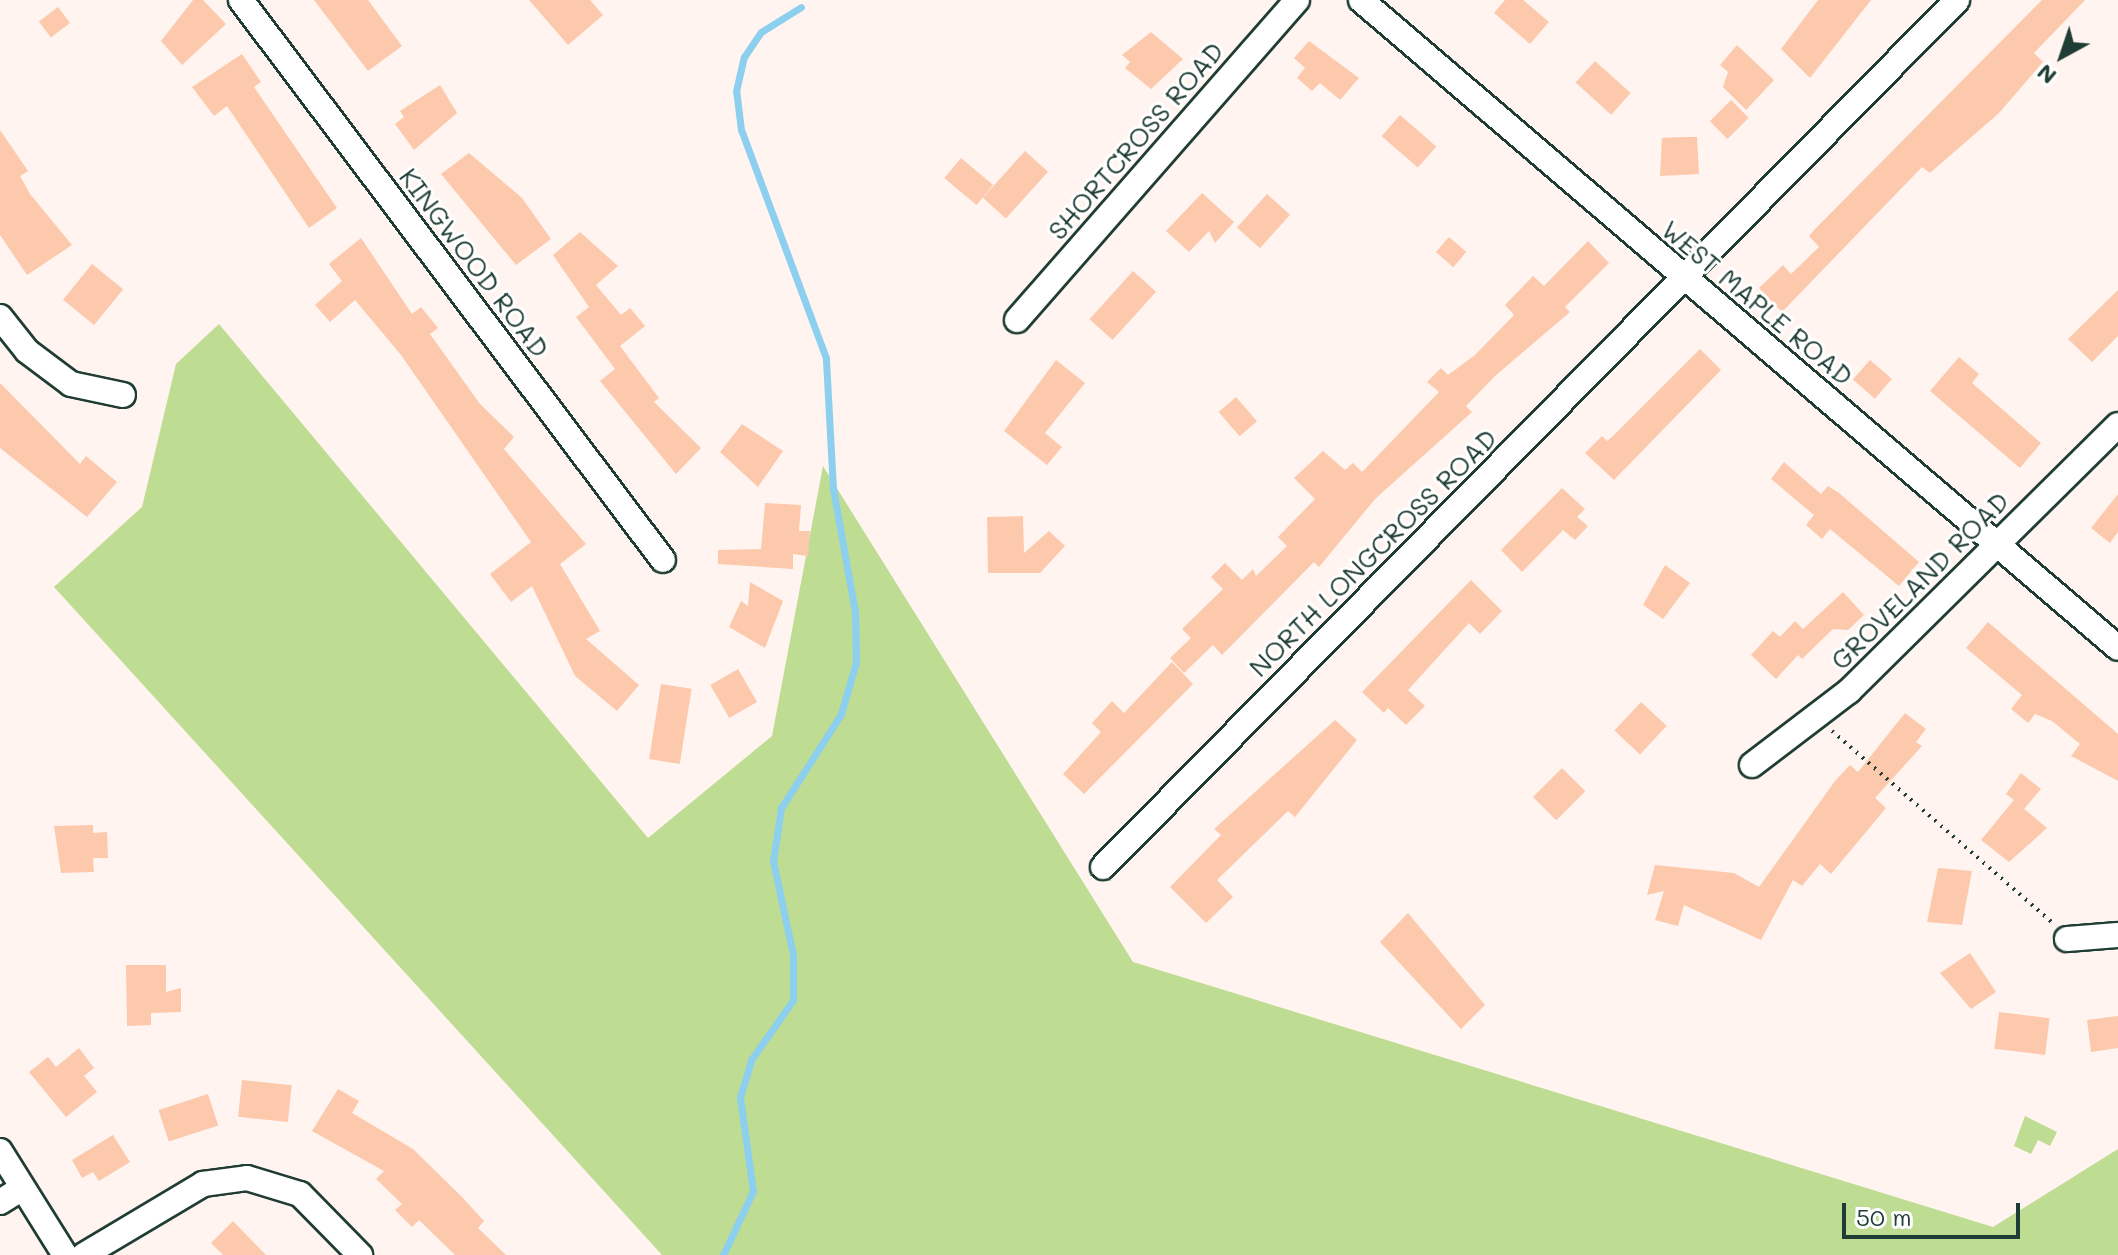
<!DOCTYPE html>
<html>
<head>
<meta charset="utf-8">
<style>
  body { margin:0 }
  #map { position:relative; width:2118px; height:1255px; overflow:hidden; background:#fff4ef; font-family:Mali,sans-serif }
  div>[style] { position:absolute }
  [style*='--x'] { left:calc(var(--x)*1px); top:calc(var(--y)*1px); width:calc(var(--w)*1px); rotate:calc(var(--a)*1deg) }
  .green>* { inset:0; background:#bfdc93 }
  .stream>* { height:7px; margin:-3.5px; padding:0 3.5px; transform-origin:3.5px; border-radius:3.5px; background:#8ccfee }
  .building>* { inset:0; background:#fdc9ad; transform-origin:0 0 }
  .path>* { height:4px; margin-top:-2px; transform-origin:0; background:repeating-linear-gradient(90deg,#1f3d34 0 2px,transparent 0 8px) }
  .roads { filter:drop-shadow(2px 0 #1f3d34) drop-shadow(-2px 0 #1f3d34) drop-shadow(0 2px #1f3d34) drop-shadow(0 -2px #1f3d34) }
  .minor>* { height:24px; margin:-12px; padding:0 12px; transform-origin:12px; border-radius:12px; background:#fff }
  span { translate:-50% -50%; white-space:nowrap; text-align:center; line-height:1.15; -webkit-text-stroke:6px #fff; paint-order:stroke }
  .street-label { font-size:26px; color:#1f3d34 }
  .north { position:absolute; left:2022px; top:16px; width:80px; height:80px; -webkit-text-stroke:6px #fff; paint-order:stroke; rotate:220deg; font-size:22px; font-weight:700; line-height:32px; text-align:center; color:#1f3d34 }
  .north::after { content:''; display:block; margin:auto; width:28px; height:36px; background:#1f3d34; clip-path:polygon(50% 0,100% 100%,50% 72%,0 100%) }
  .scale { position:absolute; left:1842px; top:1203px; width:178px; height:36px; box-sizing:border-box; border:4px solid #1f3d34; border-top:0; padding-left:10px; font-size:24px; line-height:28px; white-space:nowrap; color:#1f3d34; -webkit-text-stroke:6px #fff; paint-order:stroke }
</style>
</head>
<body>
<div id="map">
  <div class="green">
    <i style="clip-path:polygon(219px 324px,648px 838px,772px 736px,823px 466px,1133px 962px,1993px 1227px,2118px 1149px,2118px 1255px,662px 1255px,54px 587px,142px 507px,176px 364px)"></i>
    <i style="clip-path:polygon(2025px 1116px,2057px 1132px,2050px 1146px,2038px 1140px,2031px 1154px,2014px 1146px)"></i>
  </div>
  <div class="stream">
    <i style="--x:723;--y:1255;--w:71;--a:-64.9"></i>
    <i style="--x:753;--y:1191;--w:95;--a:-97.9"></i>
    <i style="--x:740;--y:1097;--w:39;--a:-73"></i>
    <i style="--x:751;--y:1060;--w:73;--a:-55"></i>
    <i style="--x:793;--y:1000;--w:45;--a:-90"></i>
    <i style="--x:793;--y:955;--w:96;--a:-102"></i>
    <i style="--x:773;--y:861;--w:54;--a:-81.4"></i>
    <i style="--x:781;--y:808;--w:112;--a:-57.4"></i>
    <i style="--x:841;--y:714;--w:54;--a:-73.9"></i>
    <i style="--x:856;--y:662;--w:50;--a:-91.1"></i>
    <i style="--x:855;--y:612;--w:125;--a:-100.1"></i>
    <i style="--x:833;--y:489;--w:131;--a:-93.1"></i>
    <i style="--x:826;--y:358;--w:243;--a:-110.4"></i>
    <i style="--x:741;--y:130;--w:39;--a:-97"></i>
    <i style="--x:736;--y:91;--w:35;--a:-77"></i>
    <i style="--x:744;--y:57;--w:30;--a:-56"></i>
    <i style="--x:761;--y:32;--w:47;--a:-32"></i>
  </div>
  <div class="building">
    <i style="clip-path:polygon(193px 0,203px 0,226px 24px,182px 65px,161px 41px)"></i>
    <i style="clip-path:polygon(314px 0,368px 0,402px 46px,368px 71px)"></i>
    <i style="clip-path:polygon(529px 0,590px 0,603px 15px,568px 45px)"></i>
    <i style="clip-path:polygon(1505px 0,1523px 0,1549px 22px,1530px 44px,1494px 13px)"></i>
    <i style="clip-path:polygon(1818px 0,1871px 0,1810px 78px,1781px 49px)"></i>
    <i style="clip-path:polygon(2042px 0,2085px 0,2034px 53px,2043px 62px,1999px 113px,1930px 173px,1922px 167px,1782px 312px,1759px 288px,1783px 265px,1791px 274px,1819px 247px,1809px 236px,1815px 229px)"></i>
    <i style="left:58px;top:7px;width:20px;height:24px;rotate:53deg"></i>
    <i style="clip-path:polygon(1151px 32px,1183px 59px,1151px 89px,1125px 68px,1130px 62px,1122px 55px)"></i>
    <i style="clip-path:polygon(1309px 41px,1359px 78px,1340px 100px,1320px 83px,1312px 91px,1297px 78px,1305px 68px,1294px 58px)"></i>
    <i style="clip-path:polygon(1737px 45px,1774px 80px,1746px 110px,1723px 87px,1728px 72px,1720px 65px)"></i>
    <i style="clip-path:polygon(242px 54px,261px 82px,254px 87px,337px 208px,309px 228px,227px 106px,214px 116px,192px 87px)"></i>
    <i style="left:1595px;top:61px;width:48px;height:29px;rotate:42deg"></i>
    <i style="clip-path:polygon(440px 85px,457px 113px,414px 150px,395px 124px,404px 117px,400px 111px)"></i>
    <i style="left:1731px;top:100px;width:25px;height:30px;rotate:45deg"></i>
    <i style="left:1400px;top:115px;width:48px;height:28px;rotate:41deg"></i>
    <i style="clip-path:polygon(0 130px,28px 171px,20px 176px,30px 194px,72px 245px,27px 275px,0 235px)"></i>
    <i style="clip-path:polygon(1683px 137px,1697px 137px,1699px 174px,1660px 176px,1662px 138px)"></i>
    <i style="left:1025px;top:151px;width:31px;height:63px;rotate:42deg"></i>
    <i style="clip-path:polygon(469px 153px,522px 198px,551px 239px,516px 265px,441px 174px)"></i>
    <i style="left:961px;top:158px;width:42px;height:26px;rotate:40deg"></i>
    <i style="clip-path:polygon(1202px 193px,1234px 222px,1215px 243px,1209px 231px,1189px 252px,1166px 231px)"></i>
    <i style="left:1267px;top:194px;width:31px;height:45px;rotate:42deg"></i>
    <i style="clip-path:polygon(580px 232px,618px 266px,596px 285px,621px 315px,630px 308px,645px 326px,620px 346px,659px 398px,654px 402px,701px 448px,676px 474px,600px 381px,615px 369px,576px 317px,589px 307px,553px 255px)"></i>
    <i style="left:1449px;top:237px;width:23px;height:20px;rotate:41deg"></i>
    <i style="clip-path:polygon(361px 238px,412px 314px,421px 307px,438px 328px,430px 334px,480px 404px,514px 437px,504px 449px,586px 544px,560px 564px,600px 631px,586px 639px,639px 685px,617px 711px,575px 676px,532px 586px,511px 602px,490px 574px,531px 542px,401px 355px,355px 300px,330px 322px,315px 305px,342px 281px,329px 264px)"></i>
    <i style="clip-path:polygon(1588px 241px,1609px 263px,1565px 307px,1570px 312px,1495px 376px,1466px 406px,1472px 412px,1375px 499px,1319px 567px,1314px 562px,1222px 655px,1213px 645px,1184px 673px,1170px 658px,1191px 638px,1182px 629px,1223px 589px,1211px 577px,1225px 563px,1242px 580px,1253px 569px,1256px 576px,1287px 546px,1278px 537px,1315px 499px,1294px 478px,1323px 451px,1345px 470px,1353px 463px,1362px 472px,1439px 392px,1427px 382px,1441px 368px,1448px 375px,1475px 355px,1514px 315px,1505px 305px,1533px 276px,1544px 286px)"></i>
    <i style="left:92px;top:264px;width:40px;height:46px;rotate:39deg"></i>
    <i style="left:1133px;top:271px;width:31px;height:65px;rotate:42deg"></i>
    <i style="clip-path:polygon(2118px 290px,2118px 336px,2092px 362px,2068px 339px)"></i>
    <i style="clip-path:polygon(1700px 349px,1721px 370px,1614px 480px,1585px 453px,1602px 436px,1607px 441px,1614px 435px)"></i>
    <i style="clip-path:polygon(1959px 357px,1979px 374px,1972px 383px,2041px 443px,2020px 468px,1930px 391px)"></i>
    <i style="clip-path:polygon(1056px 360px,1085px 383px,1045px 433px,1062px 447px,1047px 465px,1004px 431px)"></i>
    <i style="left:1870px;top:360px;width:29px;height:26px;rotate:41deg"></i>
    <i style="clip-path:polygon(0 383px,80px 464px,86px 456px,117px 482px,87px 517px,0 448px)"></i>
    <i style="left:1236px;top:397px;width:32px;height:23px;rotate:49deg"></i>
    <i style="clip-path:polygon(742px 424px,783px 451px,758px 487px,720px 452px)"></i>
    <i style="clip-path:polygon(1784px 462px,1821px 494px,1828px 486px,1839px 493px,1919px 562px,1899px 586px,1830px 529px,1822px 539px,1806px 525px,1814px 515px,1771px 479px)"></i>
    <i style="clip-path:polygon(1562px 488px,1585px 509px,1577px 517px,1588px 526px,1575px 540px,1563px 530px,1522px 572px,1501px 550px)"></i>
    <i style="clip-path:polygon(2118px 494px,2118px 532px,2110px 543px,2091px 528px)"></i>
    <i style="clip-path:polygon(765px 503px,801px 505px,799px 531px,810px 531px,808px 556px,793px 554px,793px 569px,718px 564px,718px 550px,761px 549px)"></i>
    <i style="clip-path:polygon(1023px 516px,1024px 553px,1049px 531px,1065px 546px,1040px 573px,988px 573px,987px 517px)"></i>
    <i style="clip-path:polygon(1665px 565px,1690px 583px,1663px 619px,1643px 605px)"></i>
    <i style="clip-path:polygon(1471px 580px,1502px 611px,1480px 634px,1469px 623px,1408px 690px,1425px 706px,1406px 725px,1388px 708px,1384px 713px,1362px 692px)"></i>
    <i style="clip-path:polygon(750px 582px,783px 601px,765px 648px,729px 627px,741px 601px,748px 606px)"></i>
    <i style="clip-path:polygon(1843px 592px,1864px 615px,1848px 630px,1833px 629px,1802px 659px,1798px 655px,1776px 679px,1751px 655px,1773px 631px,1780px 637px,1795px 621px,1803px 629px)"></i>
    <i style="clip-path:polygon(1988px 622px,2118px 734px,2118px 781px,2071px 756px,2080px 744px,2052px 721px,2035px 714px,2028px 723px,2011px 709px,2022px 695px,1966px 648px)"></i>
    <i style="clip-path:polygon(1172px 662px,1193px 684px,1084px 794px,1063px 774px,1101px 732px,1092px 723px,1112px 701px,1124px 713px)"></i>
    <i style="left:738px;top:669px;width:38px;height:32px;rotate:60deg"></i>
    <i style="left:661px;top:684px;width:31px;height:76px;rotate:9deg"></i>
    <i style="left:1641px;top:702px;width:35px;height:39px;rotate:43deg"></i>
    <i style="clip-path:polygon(1905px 713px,1926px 729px,1916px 742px,1922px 746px,1875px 798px,1886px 808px,1831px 874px,1820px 864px,1802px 886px,1793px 880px,1761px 940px,1684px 905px,1678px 926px,1655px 920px,1664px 891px,1647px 895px,1655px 865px,1734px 873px,1759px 887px,1835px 781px,1850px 765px,1858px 772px)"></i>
    <i style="clip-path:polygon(1335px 720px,1357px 740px,1295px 817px,1288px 811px,1217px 880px,1233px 897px,1206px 923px,1170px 887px,1221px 835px,1214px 829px)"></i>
    <i style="left:1562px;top:768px;width:33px;height:41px;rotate:45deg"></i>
    <i style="clip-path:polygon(2021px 773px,2041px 789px,2024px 809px,2017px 803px,2047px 828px,2009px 862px,1981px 840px,2014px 800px,2006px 794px)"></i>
    <i style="clip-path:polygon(93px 825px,93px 833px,107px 832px,108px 858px,93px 858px,94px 872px,61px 873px,54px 826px)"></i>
    <i style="clip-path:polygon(1938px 868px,1972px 871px,1962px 925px,1927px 922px)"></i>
    <i style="clip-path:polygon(1408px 913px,1485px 1005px,1461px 1029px,1380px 942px)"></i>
    <i style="clip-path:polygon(1970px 953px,1996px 992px,1971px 1009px,1940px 973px)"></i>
    <i style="clip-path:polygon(126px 965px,166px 965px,166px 992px,181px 988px,181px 1012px,151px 1013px,151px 1025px,127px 1026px)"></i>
    <i style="left:1999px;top:1012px;width:51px;height:37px;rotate:7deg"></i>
    <i style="clip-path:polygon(2118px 1016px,2118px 1048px,2091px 1052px,2087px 1020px)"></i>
    <i style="clip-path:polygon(79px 1048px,94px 1068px,84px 1076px,97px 1092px,66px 1117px,29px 1072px,48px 1057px,56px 1067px)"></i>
    <i style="left:242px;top:1080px;width:50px;height:37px;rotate:6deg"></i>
    <i style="clip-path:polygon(338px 1089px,359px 1101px,352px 1113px,413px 1149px,462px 1197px,484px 1221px,478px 1228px,506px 1255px,455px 1255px,419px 1220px,412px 1227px,395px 1210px,402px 1204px,376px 1179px,384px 1171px,312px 1131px)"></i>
    <i style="left:208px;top:1094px;width:33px;height:52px;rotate:72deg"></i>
    <i style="clip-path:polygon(113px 1135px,130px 1162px,99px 1181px,93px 1172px,82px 1178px,72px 1160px)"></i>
    <i style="clip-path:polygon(233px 1221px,266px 1255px,223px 1255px,211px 1243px)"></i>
  </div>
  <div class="path">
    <i style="--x:1832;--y:731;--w:291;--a:41"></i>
  </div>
  <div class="roads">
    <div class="minor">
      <i style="--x:241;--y:0;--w:701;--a:53"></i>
      <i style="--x:1361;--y:0;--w:996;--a:40.56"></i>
      <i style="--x:0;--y:317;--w:43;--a:51.5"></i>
      <i style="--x:27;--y:351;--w:55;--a:36.9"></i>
      <i style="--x:71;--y:384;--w:53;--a:11.9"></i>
      <i style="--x:1017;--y:320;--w:425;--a:-48.8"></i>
      <i style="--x:1752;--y:765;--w:122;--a:-37.3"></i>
      <i style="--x:1849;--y:691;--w:378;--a:-44.7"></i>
      <i style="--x:1103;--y:867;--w:1217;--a:-45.43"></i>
      <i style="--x:2067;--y:939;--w:51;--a:-4.5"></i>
      <i style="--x:0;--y:1151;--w:123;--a:58"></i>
      <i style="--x:0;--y:1202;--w:25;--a:-32"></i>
      <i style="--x:84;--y:1255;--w:139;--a:-30.8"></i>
      <i style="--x:203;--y:1184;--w:44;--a:-7.8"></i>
      <i style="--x:247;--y:1178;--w:55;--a:16.8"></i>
      <i style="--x:300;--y:1194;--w:86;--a:45.5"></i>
    </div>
  </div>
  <div class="street-label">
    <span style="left:1136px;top:141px;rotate:-49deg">SHORTCROSS ROAD</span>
    <span style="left:474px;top:263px;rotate:53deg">KINGWOOD ROAD</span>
    <span style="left:1757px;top:303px;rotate:40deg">WEST MAPLE ROAD</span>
    <span style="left:1373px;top:553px;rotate:-45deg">NORTH LONGCROSS ROAD</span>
    <span style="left:1920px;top:581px;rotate:-45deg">GROVELAND ROAD</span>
  </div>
  <div class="north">N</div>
  <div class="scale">50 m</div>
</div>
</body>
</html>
